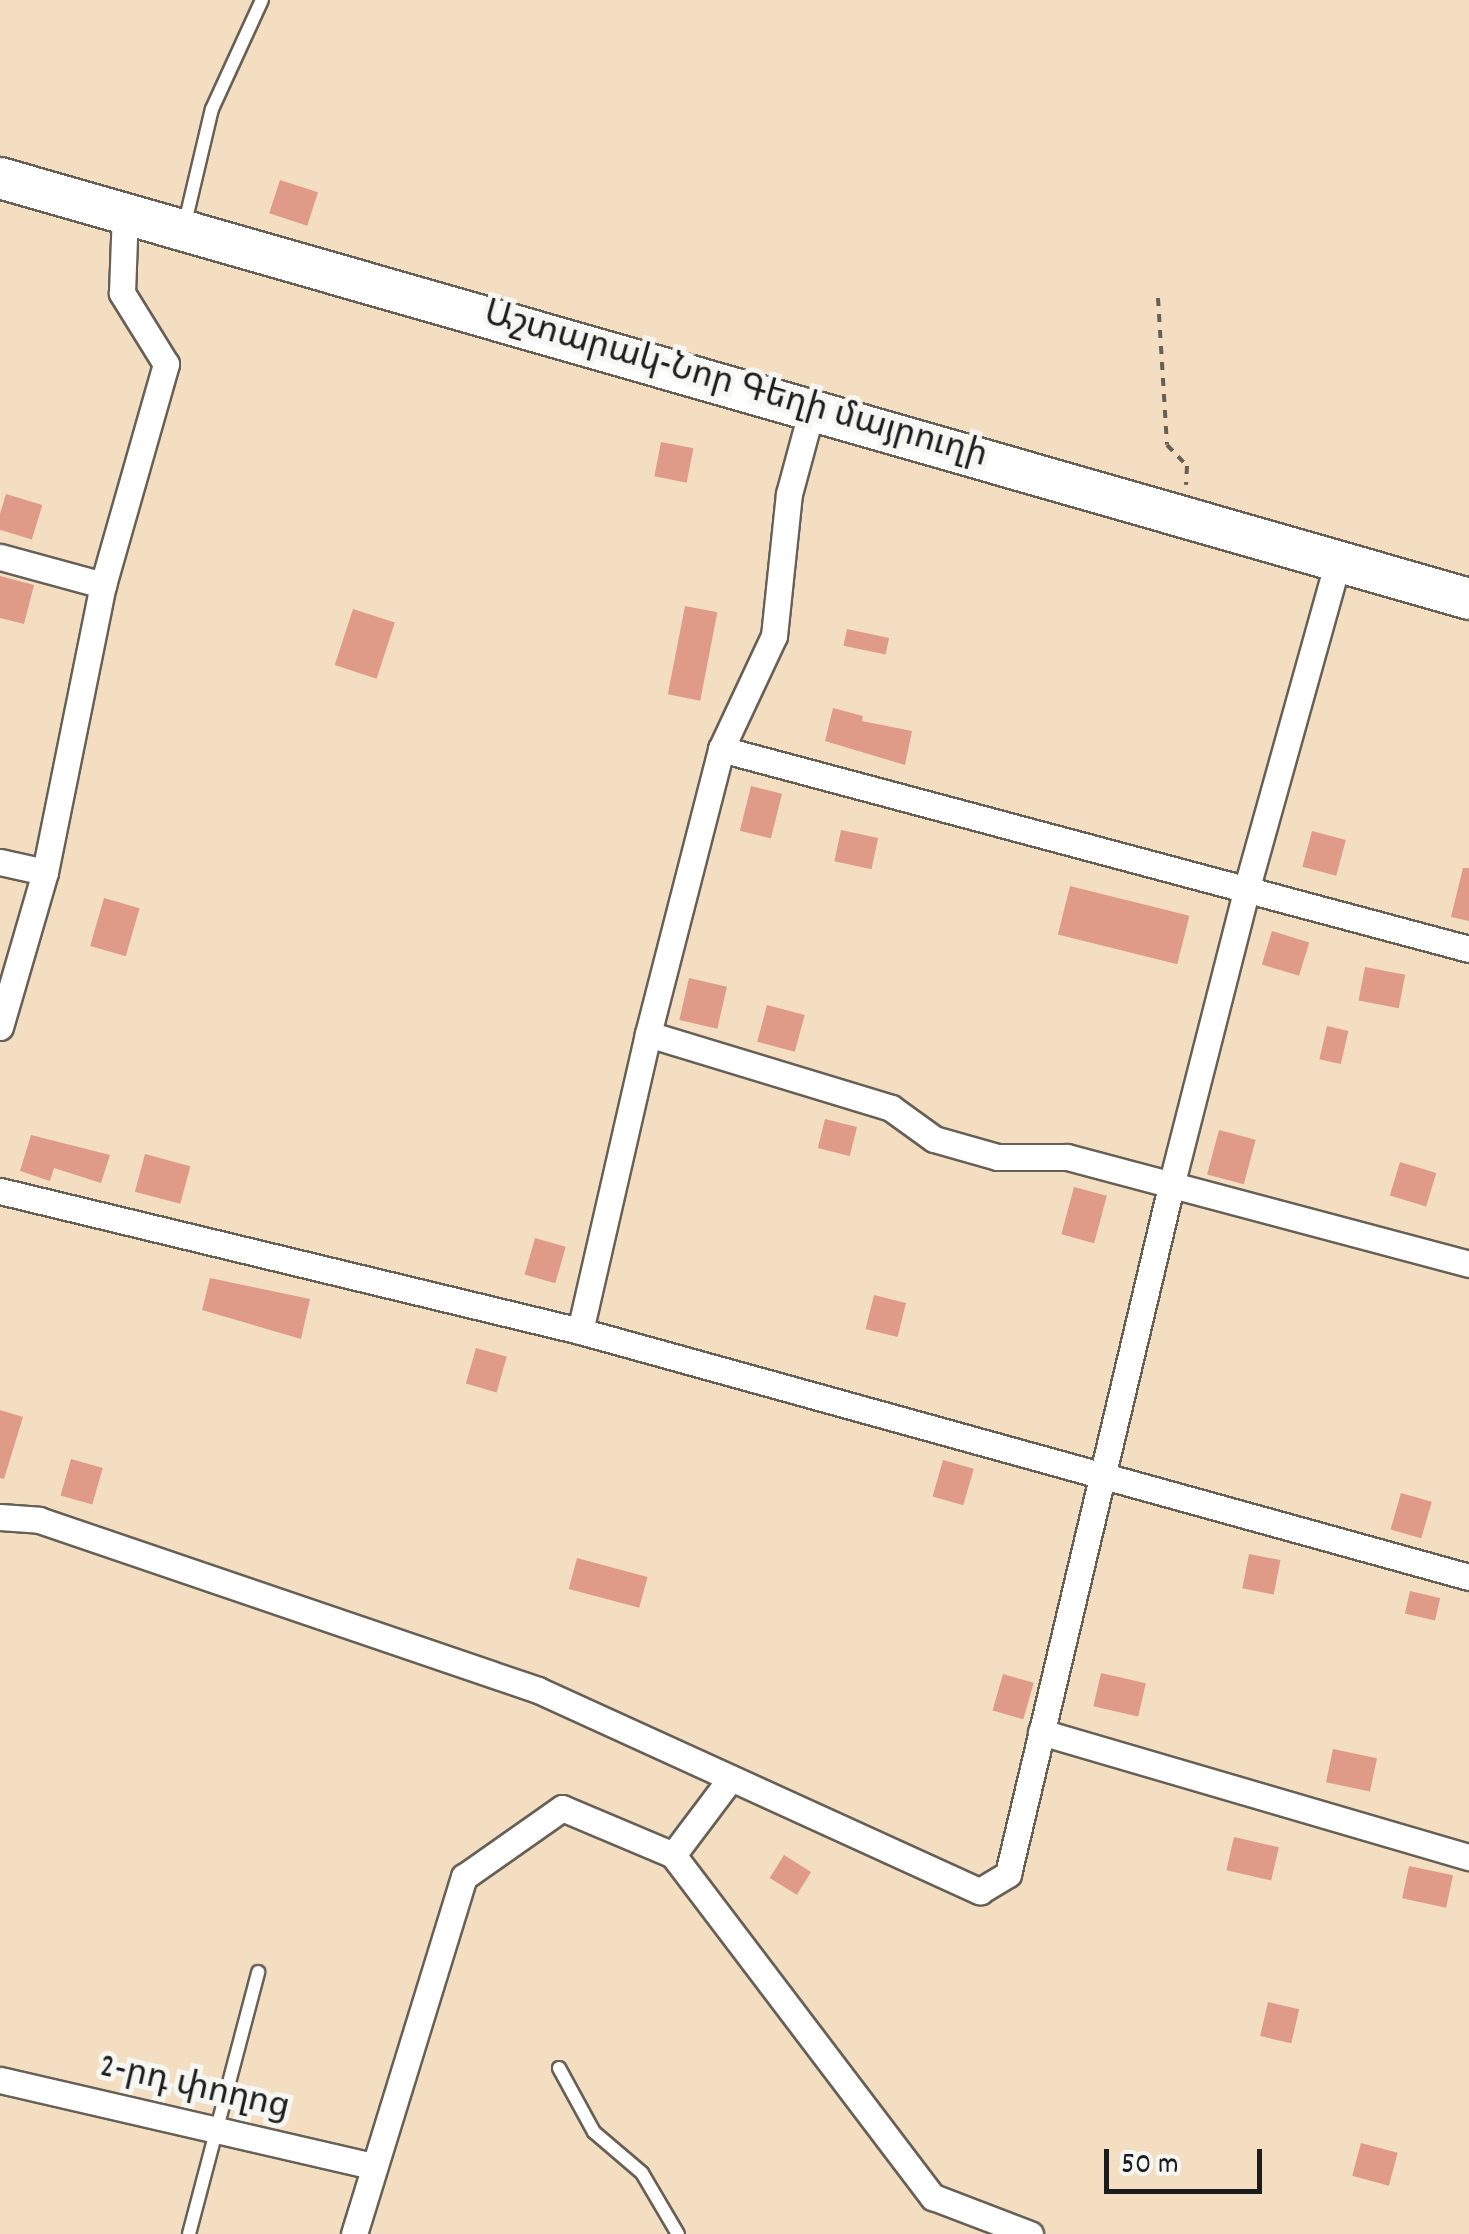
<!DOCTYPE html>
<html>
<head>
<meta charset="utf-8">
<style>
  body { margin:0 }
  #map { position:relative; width:1469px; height:2234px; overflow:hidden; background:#f3dec2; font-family:Dekko,"Noto Sans Armenian",sans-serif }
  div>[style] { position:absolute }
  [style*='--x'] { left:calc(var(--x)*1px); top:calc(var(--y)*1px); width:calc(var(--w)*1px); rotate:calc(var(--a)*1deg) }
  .building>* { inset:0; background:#df9b88; transform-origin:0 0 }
  .path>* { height:4px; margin-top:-2px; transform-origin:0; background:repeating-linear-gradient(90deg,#676056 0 8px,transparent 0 16px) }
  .roads { filter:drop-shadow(2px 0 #676056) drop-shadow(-2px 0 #676056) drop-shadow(0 2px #676056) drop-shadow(0 -2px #676056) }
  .lane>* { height:12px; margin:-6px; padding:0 6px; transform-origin:6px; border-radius:6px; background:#fff }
  .street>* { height:25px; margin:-12.5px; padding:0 12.5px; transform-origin:12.5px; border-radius:12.5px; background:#fff }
  .primary>* { height:40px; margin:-20px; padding:0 20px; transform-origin:20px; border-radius:20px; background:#fff }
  span { translate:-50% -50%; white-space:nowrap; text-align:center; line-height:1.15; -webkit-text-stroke:10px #f6f6f2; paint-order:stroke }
  .street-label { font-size:35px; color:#1c1c1c }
  .scale { position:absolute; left:1104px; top:2149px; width:158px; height:45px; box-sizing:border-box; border:5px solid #1c1c1c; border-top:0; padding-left:12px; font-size:30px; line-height:35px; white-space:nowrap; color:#1c1c1c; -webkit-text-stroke:8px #f6f6f2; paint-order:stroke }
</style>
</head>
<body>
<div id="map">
  <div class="building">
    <i style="left:280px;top:180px;width:40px;height:35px;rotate:18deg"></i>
    <i style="left:661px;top:442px;width:33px;height:35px;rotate:11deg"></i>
    <i style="left:6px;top:494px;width:38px;height:36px;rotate:17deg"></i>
    <i style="clip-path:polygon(0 576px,34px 585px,24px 624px,0 618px)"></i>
    <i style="left:685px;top:606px;width:33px;height:90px;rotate:11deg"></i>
    <i style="left:353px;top:609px;width:44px;height:59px;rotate:18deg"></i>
    <i style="left:847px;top:629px;width:43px;height:17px;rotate:12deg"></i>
    <i style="clip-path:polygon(833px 708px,863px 716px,862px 721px,912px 731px,905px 765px,825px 741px)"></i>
    <i style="left:751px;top:786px;width:32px;height:46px;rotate:14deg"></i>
    <i style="left:841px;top:830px;width:38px;height:32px;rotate:12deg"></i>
    <i style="left:1312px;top:831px;width:35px;height:37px;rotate:15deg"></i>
    <i style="clip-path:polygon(1463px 868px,1469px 868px,1469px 921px,1451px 917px)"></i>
    <i style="left:1070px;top:886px;width:123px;height:50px;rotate:14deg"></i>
    <i style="left:104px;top:898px;width:37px;height:50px;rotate:16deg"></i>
    <i style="left:1272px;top:931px;width:39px;height:35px;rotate:17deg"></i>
    <i style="left:1365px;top:967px;width:41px;height:34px;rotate:11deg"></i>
    <i style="left:689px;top:978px;width:39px;height:43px;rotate:13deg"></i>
    <i style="left:767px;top:1005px;width:39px;height:38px;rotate:15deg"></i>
    <i style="left:1327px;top:1026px;width:22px;height:34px;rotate:13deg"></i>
    <i style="left:825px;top:1119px;width:33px;height:30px;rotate:14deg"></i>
    <i style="left:1219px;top:1130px;width:38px;height:46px;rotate:15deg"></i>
    <i style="clip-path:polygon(31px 1135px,110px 1155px,101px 1183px,54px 1168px,50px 1181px,20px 1171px)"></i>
    <i style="left:145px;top:1154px;width:47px;height:39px;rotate:15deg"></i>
    <i style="left:1400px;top:1162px;width:38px;height:35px;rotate:17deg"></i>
    <i style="left:1074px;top:1187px;width:34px;height:49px;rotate:15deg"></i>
    <i style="left:535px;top:1238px;width:32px;height:38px;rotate:16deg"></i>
    <i style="clip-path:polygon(210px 1278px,310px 1299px,301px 1339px,202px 1310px)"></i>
    <i style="left:874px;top:1295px;width:33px;height:35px;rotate:14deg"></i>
    <i style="left:476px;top:1348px;width:32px;height:37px;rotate:16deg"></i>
    <i style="clip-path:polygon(0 1410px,23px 1417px,4px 1479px,0 1478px)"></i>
    <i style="left:71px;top:1459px;width:33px;height:38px;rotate:16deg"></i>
    <i style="left:943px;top:1460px;width:32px;height:38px;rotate:16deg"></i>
    <i style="left:1401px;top:1493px;width:32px;height:38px;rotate:16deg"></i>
    <i style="left:1249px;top:1554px;width:32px;height:35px;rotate:11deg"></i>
    <i style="left:577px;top:1558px;width:73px;height:32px;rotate:15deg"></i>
    <i style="left:1410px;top:1591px;width:31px;height:23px;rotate:13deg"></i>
    <i style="left:1101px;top:1673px;width:46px;height:34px;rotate:13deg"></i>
    <i style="left:1003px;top:1674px;width:32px;height:38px;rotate:16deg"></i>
    <i style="left:1333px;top:1749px;width:45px;height:34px;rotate:12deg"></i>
    <i style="left:1234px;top:1837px;width:46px;height:34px;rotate:13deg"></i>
    <i style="left:784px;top:1855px;width:32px;height:27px;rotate:32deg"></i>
    <i style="left:1409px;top:1866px;width:45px;height:33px;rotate:12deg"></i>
    <i style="left:1268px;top:2002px;width:32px;height:35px;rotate:13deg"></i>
    <i style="left:1361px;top:2143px;width:38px;height:34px;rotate:15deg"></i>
  </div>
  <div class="path">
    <i style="--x:1158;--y:298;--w:147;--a:86.5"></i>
    <i style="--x:1167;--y:445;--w:29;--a:46"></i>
    <i style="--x:1187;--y:466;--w:19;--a:93"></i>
  </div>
  <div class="roads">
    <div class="lane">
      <i style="--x:184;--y:227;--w:121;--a:-76.7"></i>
      <i style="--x:212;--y:109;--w:120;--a:-65.4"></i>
      <i style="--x:559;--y:2068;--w:73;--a:61.3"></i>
      <i style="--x:594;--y:2132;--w:63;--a:40.5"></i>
      <i style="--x:642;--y:2173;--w:71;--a:59.5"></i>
      <i style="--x:189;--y:2234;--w:271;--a:-75.2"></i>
    </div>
    <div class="street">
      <i style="--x:0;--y:557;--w:107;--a:15.2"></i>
      <i style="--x:721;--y:749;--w:774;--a:14.97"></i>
      <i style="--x:0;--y:862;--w:46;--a:12.5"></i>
      <i style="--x:0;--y:1027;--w:161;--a:-73.8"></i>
      <i style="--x:45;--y:872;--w:293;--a:-78.6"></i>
      <i style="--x:103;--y:585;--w:230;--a:-74.1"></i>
      <i style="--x:166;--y:364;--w:84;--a:-121.8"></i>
      <i style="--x:122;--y:293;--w:80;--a:-87.9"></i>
      <i style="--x:648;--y:1034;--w:254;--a:16.9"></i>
      <i style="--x:891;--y:1108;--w:53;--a:35.8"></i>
      <i style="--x:934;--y:1139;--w:66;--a:15.9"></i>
      <i style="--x:997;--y:1157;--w:70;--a:0"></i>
      <i style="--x:1067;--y:1157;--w:416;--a:14.9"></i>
      <i style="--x:0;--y:1191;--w:597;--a:13.57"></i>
      <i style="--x:580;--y:1331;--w:922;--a:15.47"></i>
      <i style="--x:580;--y:1331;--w:305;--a:-77.1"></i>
      <i style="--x:648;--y:1034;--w:294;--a:-75.6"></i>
      <i style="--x:721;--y:749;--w:125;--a:-64.9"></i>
      <i style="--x:774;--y:636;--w:143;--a:-84"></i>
      <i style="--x:789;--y:494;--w:88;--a:-74.9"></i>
      <i style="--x:0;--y:1517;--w:39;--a:4"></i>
      <i style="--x:39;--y:1520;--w:527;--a:18.81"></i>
      <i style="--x:538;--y:1690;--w:486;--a:24.5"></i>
      <i style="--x:980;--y:1891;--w:33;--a:-31"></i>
      <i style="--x:1008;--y:1874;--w:707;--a:-76.67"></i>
      <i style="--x:1171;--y:1186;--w:309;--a:-75.7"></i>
      <i style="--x:1247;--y:887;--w:339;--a:-74.4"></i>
      <i style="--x:1041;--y:1732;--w:446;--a:16.3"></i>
      <i style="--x:673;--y:1855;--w:96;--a:-53"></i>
      <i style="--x:0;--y:2080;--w:382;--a:13"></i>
      <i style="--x:354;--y:2234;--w:374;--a:-72.9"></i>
      <i style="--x:464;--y:1877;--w:120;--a:-35.1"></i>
      <i style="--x:562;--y:1808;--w:121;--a:22.9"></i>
      <i style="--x:673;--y:1855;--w:430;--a:52.8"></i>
      <i style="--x:933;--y:2197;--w:104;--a:20.9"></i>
    </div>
    <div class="primary">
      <i style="--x:0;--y:178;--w:1528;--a:15.99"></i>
    </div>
  </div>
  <div class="street-label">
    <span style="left:735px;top:387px;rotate:16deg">Աշտարակ-Նոր Գեղի մայրուղի</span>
    <span style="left:194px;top:2089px;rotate:13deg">2-րդ փողոց</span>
  </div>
  <div class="scale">50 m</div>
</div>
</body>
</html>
